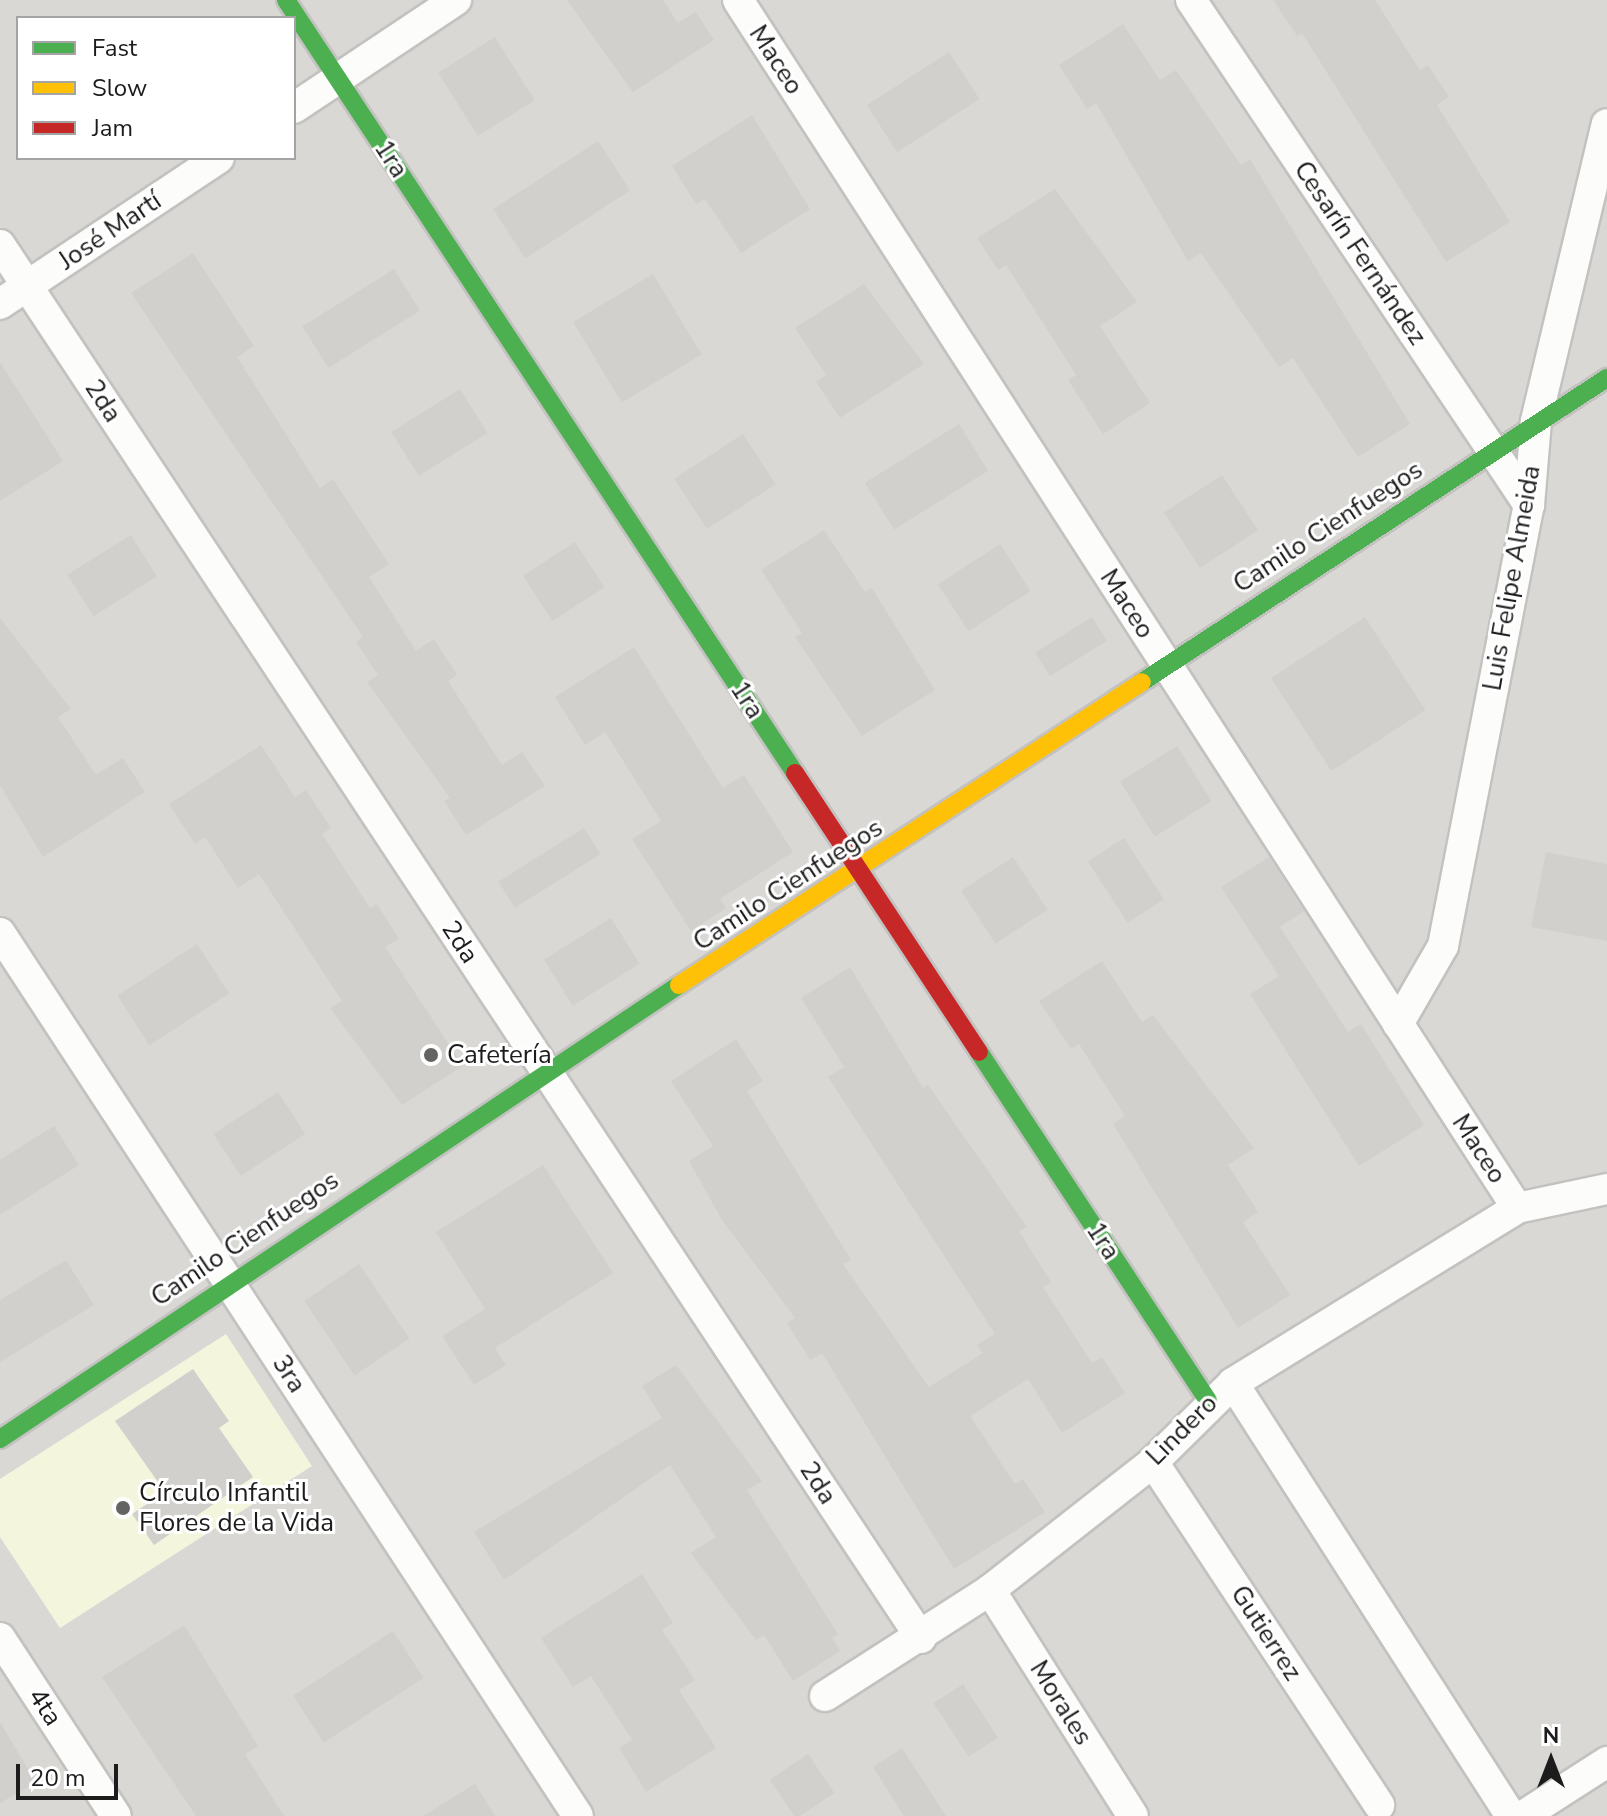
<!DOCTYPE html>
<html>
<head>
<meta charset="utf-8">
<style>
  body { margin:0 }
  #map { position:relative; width:1607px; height:1816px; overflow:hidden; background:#eae9e4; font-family:"Nunito Sans",sans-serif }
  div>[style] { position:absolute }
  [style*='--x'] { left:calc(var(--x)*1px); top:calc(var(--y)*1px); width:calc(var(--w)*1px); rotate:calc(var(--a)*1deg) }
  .residential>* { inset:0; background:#d9d8d5 }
  .education>* { inset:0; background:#f4f5dd }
  .building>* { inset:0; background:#d2d0cd; transform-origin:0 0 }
  .roads { filter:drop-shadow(2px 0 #c3c2c0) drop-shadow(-2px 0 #c3c2c0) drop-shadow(0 2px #c3c2c0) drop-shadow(0 -2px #c3c2c0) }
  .street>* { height:30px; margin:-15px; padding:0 15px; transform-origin:15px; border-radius:15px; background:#fcfcfb }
  .fast>* { height:18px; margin:-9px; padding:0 9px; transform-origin:9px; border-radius:9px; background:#4caf50 }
  .slow>* { height:18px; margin:-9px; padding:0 9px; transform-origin:9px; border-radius:9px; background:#ffc107 }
  .jam>* { height:18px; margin:-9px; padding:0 9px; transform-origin:9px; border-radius:9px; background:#c62828 }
  .dots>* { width:22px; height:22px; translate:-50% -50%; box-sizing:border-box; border:4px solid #fff; border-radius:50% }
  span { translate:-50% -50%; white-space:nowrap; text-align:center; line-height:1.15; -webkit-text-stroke:6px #fff; paint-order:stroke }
  .street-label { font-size:26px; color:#1c1c1c }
  .poi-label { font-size:26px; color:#1c1c1c }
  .left { translate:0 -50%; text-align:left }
  .legend { position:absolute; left:16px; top:16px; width:280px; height:144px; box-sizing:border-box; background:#fff; border:2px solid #a4a4a4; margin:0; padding:10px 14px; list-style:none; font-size:24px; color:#1c1c1c }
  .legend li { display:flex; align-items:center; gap:16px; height:40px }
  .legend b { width:40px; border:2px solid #a4a4a4 }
  .north { position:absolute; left:1511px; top:1720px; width:80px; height:80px; -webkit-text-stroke:6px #fff; paint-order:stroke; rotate:0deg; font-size:22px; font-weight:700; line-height:32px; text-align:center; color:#1c1c1c }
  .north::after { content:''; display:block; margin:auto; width:28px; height:36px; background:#1c1c1c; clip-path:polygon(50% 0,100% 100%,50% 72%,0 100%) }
  .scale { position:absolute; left:16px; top:1764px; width:102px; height:36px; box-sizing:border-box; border:4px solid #1c1c1c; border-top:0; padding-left:10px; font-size:24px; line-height:28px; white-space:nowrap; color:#1c1c1c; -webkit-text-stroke:6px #fff; paint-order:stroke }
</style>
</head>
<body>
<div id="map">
  <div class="residential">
    <i style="clip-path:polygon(evenodd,0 0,1607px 0,1607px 1816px,0 1816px,0 0,18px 18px,294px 18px,294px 158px,18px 158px,18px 18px)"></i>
  </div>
  <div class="education">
    <i style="clip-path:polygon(226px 1334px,312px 1466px,60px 1628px,0 1537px,0 1479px)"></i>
  </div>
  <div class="building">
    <i style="clip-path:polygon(567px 0,663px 0,678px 23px,696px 12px,714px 40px,633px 92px)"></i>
    <i style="clip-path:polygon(1273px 0,1375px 0,1420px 70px,1428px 65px,1449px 97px,1437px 105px,1510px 222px,1446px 262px,1302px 33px,1297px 36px)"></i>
    <i style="clip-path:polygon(1123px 24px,1160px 80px,1176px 70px,1241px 165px,1250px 159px,1410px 424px,1358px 457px,1293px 358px,1279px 367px,1201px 253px,1188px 261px,1096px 103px,1087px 109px,1059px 65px)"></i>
    <i style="left:495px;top:37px;width:75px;height:67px;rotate:58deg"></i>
    <i style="left:949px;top:52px;width:56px;height:98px;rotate:57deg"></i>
    <i style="clip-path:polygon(752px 115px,810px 209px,741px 253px,705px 199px,696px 204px,672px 166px)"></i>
    <i style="left:598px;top:141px;width:59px;height:125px;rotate:57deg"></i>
    <i style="clip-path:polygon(1055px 189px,1137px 302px,1100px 326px,1150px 403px,1103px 434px,1068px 380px,1076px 375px,1006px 265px,998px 270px,977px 238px)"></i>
    <i style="clip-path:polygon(193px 253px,254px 346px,237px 357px,320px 488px,333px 479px,389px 564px,369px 577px,416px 651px,434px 639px,457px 675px,448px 681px,502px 765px,522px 752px,545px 786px,466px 835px,444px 801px,450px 798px,367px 682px,378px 675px,356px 642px,363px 637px,131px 293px)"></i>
    <i style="left:394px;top:269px;width:49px;height:108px;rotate:58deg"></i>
    <i style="left:653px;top:274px;width:94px;height:93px;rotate:59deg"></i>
    <i style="clip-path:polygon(864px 284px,924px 364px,840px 418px,816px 382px,826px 375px,795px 328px)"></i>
    <i style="clip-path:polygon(0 362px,63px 461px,0 501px)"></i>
    <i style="left:460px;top:389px;width:52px;height:81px;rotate:58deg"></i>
    <i style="left:959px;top:424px;width:55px;height:111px;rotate:58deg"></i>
    <i style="left:743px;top:434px;width:60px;height:82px;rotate:57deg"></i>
    <i style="left:1222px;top:475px;width:66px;height:69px;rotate:57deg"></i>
    <i style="clip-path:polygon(824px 530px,865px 592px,872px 588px,935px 690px,862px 736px,795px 637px,802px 633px,761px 570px)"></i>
    <i style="left:131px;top:535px;width:49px;height:75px;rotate:58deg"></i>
    <i style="left:575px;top:542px;width:54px;height:62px;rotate:57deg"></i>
    <i style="left:1000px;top:544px;width:56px;height:74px;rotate:57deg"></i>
    <i style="left:1092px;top:617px;width:28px;height:67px;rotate:58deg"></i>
    <i style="left:1365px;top:617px;width:111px;height:112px;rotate:57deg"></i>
    <i style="clip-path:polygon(0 618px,71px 709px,58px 717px,96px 775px,123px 758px,145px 792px,43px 857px,0 785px)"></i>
    <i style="clip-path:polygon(634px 647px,723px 788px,744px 775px,793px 852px,720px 899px,726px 908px,691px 931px,632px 839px,661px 821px,605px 732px,585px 745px,555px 697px)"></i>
    <i style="clip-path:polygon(261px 745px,295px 797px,306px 790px,331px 828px,322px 834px,370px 908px,377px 904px,399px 939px,385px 947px,463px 1066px,402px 1105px,330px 1008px,342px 1001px,259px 874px,238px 888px,205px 837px,195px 844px,169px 804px)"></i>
    <i style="left:1177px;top:746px;width:65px;height:67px;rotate:58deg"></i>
    <i style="left:584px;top:828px;width:31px;height:101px;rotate:58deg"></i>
    <i style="left:1124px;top:838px;width:73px;height:43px;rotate:57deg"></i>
    <i style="clip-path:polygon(1546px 852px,1607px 864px,1607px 941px,1531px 927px)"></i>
    <i style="left:1013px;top:857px;width:63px;height:62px;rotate:57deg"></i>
    <i style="clip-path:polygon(1269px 857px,1304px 911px,1280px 927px,1348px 1032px,1361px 1024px,1424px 1125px,1359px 1166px,1250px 994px,1279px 976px,1221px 887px)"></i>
    <i style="left:611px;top:918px;width:54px;height:79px;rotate:58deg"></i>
    <i style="left:197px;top:944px;width:59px;height:95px;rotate:57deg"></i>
    <i style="clip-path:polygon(1102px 961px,1142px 1022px,1153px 1015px,1254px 1148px,1228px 1165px,1258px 1212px,1243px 1222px,1290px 1295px,1238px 1328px,1113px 1124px,1125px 1116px,1079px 1044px,1071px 1049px,1039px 1001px)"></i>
    <i style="clip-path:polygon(850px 967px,923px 1088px,928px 1085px,1027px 1227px,1019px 1231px,1051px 1282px,1043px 1287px,1092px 1363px,1102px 1357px,1125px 1393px,1062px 1433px,1028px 1379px,970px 1416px,1015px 1484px,1023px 1479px,1045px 1512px,954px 1569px,822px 1353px,810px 1360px,787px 1323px,795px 1318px,722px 1220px,689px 1161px,713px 1146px,671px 1081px,736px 1039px,763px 1081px,747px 1091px,851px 1260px,843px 1264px,929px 1387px,983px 1353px,977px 1345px,995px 1334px,828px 1077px,844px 1067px,801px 998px)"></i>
    <i style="left:278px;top:1092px;width:50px;height:77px;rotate:57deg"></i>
    <i style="clip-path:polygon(54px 1126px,79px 1165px,0 1215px,0 1160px)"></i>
    <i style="clip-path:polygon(543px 1165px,613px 1273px,495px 1348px,506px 1365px,474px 1385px,442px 1336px,485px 1309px,436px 1232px)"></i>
    <i style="clip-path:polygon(66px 1260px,94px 1305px,0 1362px,0 1300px)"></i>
    <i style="left:359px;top:1264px;width:90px;height:66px;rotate:56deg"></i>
    <i style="clip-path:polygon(676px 1365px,762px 1481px,747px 1490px,838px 1634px,832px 1638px,840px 1651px,793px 1681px,764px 1635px,756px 1640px,691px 1553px,716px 1537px,670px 1465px,504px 1580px,474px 1532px,662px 1418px,642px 1386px)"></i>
    <i style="clip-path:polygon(193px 1369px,229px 1421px,219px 1428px,253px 1477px,154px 1545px,132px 1514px,165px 1492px,115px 1421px)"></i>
    <i style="clip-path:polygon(642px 1574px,673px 1623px,662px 1630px,695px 1680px,679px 1690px,716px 1748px,646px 1792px,619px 1748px,632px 1740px,591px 1676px,573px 1687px,541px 1638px)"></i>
    <i style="clip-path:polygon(184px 1625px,258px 1746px,245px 1754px,284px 1816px,196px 1816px,102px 1677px)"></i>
    <i style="left:393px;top:1631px;width:56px;height:119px;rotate:57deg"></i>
    <i style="left:963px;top:1684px;width:64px;height:35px;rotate:57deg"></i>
    <i style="clip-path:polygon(0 1722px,36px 1783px,0 1803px)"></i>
    <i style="clip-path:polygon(902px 1748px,946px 1816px,904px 1816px,873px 1767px)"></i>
    <i style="left:808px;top:1754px;width:47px;height:46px;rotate:56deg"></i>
    <i style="clip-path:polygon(475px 1784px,495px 1816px,423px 1816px)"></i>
  </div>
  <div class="roads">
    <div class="street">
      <i style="--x:738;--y:0;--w:1437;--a:57.18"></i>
      <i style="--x:1191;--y:0;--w:608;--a:56.21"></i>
      <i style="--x:294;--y:108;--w:195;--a:-33.7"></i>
      <i style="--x:0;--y:245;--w:1670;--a:56.53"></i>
      <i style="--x:0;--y:304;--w:263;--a:-33.7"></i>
      <i style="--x:0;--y:933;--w:1055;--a:56.79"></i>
      <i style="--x:1398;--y:1024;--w:90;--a:-60"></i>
      <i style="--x:1443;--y:946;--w:449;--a:-79"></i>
      <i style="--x:1529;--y:505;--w:84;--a:-85.2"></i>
      <i style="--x:1536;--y:421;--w:305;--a:-76.6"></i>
      <i style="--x:1233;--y:1383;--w:515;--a:57.3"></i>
      <i style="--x:1153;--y:1462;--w:411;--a:56.6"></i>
      <i style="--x:990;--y:1590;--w:267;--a:57.7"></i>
      <i style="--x:0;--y:1638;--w:212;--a:56.9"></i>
      <i style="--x:825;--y:1696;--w:196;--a:-32.7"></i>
      <i style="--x:990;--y:1590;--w:207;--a:-38.1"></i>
      <i style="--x:1153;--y:1462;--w:112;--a:-44.6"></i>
      <i style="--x:1233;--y:1383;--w:334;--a:-31.6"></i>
      <i style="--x:1517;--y:1208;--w:92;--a:-11.9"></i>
      <i style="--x:1523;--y:1816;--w:100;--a:-32.7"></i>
    </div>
    <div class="fast">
      <i style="--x:286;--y:0;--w:926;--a:56.64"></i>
      <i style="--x:1142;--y:682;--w:556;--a:-33.18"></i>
      <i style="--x:979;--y:1052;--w:417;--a:56.7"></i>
      <i style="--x:0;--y:1439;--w:817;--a:-33.77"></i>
    </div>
    <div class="slow">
      <i style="--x:679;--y:985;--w:553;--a:-33.2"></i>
    </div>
    <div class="jam">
      <i style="--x:795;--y:773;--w:334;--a:56.6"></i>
    </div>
  </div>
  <div class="dots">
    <i style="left:431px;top:1055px;background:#646462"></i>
    <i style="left:123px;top:1508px;background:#646462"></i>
  </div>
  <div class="street-label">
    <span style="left:776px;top:60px;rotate:57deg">Maceo</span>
    <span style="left:391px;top:159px;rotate:57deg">1ra</span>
    <span style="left:110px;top:231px;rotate:-34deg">José Martí</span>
    <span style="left:1360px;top:253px;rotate:56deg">Cesarín Fernández</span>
    <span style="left:103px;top:401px;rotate:57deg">2da</span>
    <span style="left:1328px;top:527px;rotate:-33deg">Camilo Cienfuegos</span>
    <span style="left:1512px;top:578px;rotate:-80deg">Luis Felipe Almeida</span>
    <span style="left:1127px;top:604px;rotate:57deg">Maceo</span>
    <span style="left:747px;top:700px;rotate:57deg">1ra</span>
    <span style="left:788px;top:885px;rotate:-33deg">Camilo Cienfuegos</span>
    <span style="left:460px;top:942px;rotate:57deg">2da</span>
    <span style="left:1479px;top:1149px;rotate:57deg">Maceo</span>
    <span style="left:245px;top:1239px;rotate:-34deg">Camilo Cienfuegos</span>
    <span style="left:1103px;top:1241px;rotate:57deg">1ra</span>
    <span style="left:289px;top:1374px;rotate:57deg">3ra</span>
    <span style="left:1182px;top:1430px;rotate:-45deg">Lindero</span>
    <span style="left:818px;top:1483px;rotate:57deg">2da</span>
    <span style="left:1266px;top:1633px;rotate:57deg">Gutierrez</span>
    <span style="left:1061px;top:1703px;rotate:58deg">Morales</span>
    <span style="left:45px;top:1707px;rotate:57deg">4ta</span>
  </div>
  <div class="poi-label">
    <span class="left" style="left:447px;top:1055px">Cafetería</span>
    <span class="left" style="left:139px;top:1508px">Círculo Infantil<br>Flores de la Vida</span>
  </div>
  <ul class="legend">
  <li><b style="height:10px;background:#4caf50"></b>Fast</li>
  <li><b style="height:10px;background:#ffc107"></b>Slow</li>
  <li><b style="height:10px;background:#c62828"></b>Jam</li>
  </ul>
  <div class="north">N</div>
  <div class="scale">20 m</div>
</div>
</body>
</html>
